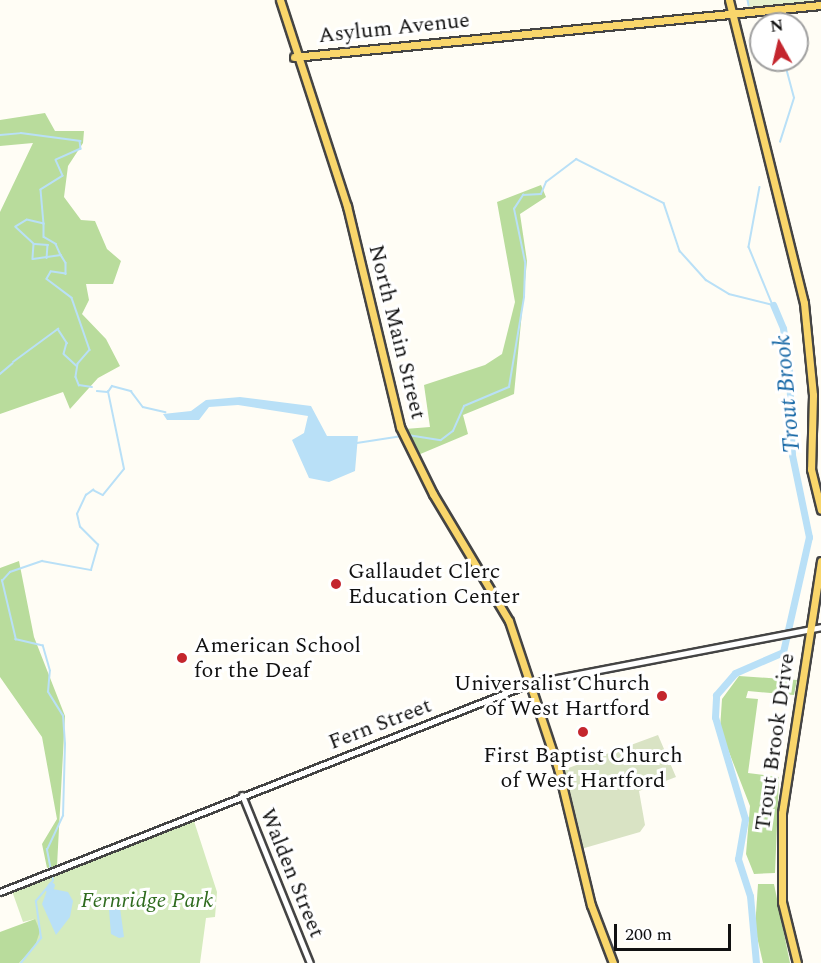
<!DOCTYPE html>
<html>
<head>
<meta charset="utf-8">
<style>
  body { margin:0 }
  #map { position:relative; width:821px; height:963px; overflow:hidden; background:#fffdf5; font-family:Spectral,serif }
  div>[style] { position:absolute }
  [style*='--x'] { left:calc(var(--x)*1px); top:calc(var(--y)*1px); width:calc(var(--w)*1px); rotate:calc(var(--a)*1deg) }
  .green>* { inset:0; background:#d5ebbd }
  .forest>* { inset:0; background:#b9dc9c }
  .cemetery>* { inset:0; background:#d9e3c4 }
  .pitch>* { inset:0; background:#e6f2cf }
  .water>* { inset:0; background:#b9e0f7 }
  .stream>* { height:1.5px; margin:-0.75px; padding:0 0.75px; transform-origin:0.75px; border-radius:0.75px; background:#b9e0f7 }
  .river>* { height:7px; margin:-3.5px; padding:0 3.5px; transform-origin:3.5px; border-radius:3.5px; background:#b9e0f7 }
  .roads { filter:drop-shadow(2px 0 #444) drop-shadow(-2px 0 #444) drop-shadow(0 2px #444) drop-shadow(0 -2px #444) }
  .minor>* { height:5px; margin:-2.5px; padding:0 2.5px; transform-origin:2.5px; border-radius:2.5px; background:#fff }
  .major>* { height:7px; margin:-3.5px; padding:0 3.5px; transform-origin:3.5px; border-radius:3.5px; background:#f9d66b }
  .dots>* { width:16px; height:16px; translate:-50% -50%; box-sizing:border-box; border:3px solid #fff; border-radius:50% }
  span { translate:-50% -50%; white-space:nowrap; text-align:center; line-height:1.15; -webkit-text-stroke:6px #fff; paint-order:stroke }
  .street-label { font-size:22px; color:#111 }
  .poi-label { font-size:22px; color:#111 }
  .left { translate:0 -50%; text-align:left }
  .right { translate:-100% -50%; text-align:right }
  .park-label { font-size:22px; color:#2f6b1f; font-style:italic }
  .water-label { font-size:24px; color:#1768a6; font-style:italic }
  .north { position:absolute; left:749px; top:12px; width:60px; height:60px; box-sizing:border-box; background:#fff; border:2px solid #a0a0a0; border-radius:50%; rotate:352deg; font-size:16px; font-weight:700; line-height:24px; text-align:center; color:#111 }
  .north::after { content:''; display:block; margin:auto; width:21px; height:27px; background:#c4262e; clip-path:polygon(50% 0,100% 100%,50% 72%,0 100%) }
  .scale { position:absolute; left:614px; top:924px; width:117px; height:27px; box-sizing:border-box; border:3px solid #111; border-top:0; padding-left:8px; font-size:18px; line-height:21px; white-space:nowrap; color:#111; -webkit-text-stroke:4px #fff; paint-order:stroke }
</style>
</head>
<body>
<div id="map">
  <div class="green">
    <i style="clip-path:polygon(193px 818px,217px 892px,215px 917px,206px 918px,200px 963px,19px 963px,35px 946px,35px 919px,23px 922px,12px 891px)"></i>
  </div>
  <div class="forest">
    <i style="clip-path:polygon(45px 113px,55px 131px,84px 131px,83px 143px,68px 166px,64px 197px,81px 220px,95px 221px,107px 249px,121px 261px,113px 284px,86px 284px,89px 300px,82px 314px,106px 339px,120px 366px,98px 378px,70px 409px,63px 392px,0 414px,0 212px,33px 143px,0 146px,0 120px)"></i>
    <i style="clip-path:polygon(541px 185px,546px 197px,520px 214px,527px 261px,514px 394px,463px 415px,468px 434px,418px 455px,405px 429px,430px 427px,424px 385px,485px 365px,502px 354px,515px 302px,497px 202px)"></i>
    <i style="clip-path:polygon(19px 561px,34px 637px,65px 716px,57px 866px,47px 868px,42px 844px,57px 819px,42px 737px,0 677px,0 568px)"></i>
    <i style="clip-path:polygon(739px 676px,797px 680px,794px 695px,748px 691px,746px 698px,758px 699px,748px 773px,779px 777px,775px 873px,754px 874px,746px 854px,750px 806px,720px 729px,722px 699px)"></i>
    <i style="clip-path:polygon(758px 884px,774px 884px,790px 963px,763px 963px,755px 928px)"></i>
    <i style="clip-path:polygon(35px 919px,40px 931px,35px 946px,19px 963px,0 963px,0 932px)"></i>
  </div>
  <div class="cemetery">
    <i style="clip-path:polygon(658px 735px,676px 777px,639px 791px,645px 825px,640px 832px,581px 849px,563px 770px)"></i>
  </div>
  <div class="pitch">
    <i style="clip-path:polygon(748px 0,821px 0,821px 1px,748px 9px)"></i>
  </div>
  <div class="water">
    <i style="clip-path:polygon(240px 397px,311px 406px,327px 436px,358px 436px,355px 471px,329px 482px,309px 478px,292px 440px,304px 433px,308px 416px,238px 405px,209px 407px,199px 420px,167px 420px,163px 414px,191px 411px,206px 400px)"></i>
    <i style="clip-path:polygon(48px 888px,68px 892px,73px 901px,70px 917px,56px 935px,42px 904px)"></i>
    <i style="clip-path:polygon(120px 908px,124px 937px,119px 938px,111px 934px,109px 910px)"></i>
  </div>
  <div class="stream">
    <i style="--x:748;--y:0;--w:5;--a:79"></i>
    <i style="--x:758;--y:23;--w:5;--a:53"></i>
    <i style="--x:0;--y:135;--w:21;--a:-5"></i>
    <i style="--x:21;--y:133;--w:60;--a:7.7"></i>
    <i style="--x:80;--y:141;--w:8;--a:83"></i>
    <i style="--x:81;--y:149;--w:27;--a:156"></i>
    <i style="--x:56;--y:160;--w:17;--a:66"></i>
    <i style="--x:63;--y:176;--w:26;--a:148"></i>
    <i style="--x:41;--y:190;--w:34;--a:85"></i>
    <i style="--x:44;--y:224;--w:17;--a:-167"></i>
    <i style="--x:27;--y:220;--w:13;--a:148"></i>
    <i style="--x:16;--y:227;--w:25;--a:43"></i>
    <i style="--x:34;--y:244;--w:15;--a:94"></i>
    <i style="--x:33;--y:259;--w:28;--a:-8"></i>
    <i style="--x:61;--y:255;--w:9;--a:58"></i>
    <i style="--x:66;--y:263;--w:11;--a:90"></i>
    <i style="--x:66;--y:274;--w:15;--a:-172"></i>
    <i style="--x:51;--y:272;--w:8;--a:120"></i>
    <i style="--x:47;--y:279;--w:31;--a:37"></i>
    <i style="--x:72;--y:298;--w:55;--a:70.9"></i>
    <i style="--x:90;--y:350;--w:18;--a:131"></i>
    <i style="--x:78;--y:364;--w:13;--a:99"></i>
    <i style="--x:76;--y:377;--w:9;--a:69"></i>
    <i style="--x:79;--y:385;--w:13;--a:9"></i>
    <i style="--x:780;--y:142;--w:46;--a:-72.3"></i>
    <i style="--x:794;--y:98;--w:39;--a:-105"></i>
    <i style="--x:760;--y:187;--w:61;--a:100.4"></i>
    <i style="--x:749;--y:247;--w:61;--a:67.7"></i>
    <i style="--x:44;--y:224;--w:13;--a:90"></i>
    <i style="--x:44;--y:237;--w:14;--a:30"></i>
    <i style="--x:56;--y:244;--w:12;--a:66"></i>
    <i style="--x:35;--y:244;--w:13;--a:4"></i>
    <i style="--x:48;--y:245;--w:13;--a:94"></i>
    <i style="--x:13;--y:362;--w:56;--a:-36.3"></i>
    <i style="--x:58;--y:329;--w:17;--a:57"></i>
    <i style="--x:67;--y:343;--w:11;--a:105"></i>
    <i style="--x:64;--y:354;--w:18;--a:43"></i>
    <i style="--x:0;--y:374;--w:16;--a:-40"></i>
    <i style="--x:97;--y:391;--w:10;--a:6"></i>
    <i style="--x:408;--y:435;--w:33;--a:9"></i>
    <i style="--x:441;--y:440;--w:15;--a:-37"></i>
    <i style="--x:453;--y:431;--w:27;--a:-66"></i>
    <i style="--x:464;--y:406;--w:49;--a:-22.9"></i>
    <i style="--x:509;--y:387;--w:91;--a:-80.5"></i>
    <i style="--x:524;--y:297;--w:35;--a:-88"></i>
    <i style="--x:525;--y:262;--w:54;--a:-101.7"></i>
    <i style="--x:514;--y:209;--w:17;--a:-57"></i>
    <i style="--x:523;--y:195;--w:18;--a:-3"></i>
    <i style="--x:541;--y:194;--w:13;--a:-67"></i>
    <i style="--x:546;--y:182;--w:38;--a:-37"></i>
    <i style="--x:576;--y:159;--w:98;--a:26.6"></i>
    <i style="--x:664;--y:203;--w:51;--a:71.6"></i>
    <i style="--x:680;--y:251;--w:39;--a:48"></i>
    <i style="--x:706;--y:280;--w:27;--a:31"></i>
    <i style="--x:729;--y:294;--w:45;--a:14"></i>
    <i style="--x:357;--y:443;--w:47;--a:-8.7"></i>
    <i style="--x:21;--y:963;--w:32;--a:-51"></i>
    <i style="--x:41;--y:938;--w:37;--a:-98"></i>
    <i style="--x:36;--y:901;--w:26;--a:-50"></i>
    <i style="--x:53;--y:881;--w:32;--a:-101"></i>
    <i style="--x:47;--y:850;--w:38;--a:-65"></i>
    <i style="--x:63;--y:816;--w:72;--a:-88.4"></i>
    <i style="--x:65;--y:744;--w:28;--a:-94"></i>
    <i style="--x:63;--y:716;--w:28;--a:-122"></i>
    <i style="--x:48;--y:692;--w:21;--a:-85"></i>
    <i style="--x:50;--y:671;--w:26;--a:-106"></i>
    <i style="--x:43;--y:646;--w:28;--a:-167"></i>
    <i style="--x:16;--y:640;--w:61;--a:-103.3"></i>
    <i style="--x:2;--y:581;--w:12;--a:-48"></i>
    <i style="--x:10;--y:572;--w:34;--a:-19"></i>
    <i style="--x:42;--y:561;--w:50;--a:10.4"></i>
    <i style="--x:91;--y:570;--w:26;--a:-74"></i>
    <i style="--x:98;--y:545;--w:25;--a:-135"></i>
    <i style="--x:80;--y:527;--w:13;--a:-103"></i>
    <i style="--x:77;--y:514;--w:21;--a:-65"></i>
    <i style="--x:86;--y:495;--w:9;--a:-36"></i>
    <i style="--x:93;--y:490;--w:11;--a:27"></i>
    <i style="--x:103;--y:495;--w:33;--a:-51"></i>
    <i style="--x:124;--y:469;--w:79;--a:-101.7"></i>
    <i style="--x:108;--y:392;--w:7;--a:-56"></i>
    <i style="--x:112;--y:386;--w:20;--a:15"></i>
    <i style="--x:131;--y:391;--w:20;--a:53"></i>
    <i style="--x:143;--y:407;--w:23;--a:13"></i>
  </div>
  <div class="river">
    <i style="--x:49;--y:889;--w:4;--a:-63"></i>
    <i style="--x:756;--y:963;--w:67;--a:-95.1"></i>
    <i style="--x:750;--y:896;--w:39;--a:-108"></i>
    <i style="--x:738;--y:859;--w:41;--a:-80.1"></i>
    <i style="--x:745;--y:819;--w:106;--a:-106.4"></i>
    <i style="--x:715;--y:717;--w:22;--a:-87"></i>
    <i style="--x:716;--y:695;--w:29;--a:-49"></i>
    <i style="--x:735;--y:673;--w:52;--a:-23.6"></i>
    <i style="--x:783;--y:652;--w:118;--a:-77.3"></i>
    <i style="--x:809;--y:537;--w:84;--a:-101.7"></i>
    <i style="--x:792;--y:455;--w:84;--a:-92"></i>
    <i style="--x:789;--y:371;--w:43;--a:-97.9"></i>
    <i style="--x:783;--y:328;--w:25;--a:-113"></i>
  </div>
  <div class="roads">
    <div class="minor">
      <i style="--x:242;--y:795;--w:181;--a:68"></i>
      <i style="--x:0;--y:892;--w:571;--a:-21.48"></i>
      <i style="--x:531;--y:683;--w:295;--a:-10.9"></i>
    </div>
    <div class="major">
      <i style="--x:280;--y:0;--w:217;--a:72"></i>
      <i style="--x:347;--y:206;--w:227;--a:76.5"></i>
      <i style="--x:400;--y:427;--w:75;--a:63.8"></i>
      <i style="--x:433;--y:494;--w:148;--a:59.1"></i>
      <i style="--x:509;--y:621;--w:155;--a:71.6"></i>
      <i style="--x:558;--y:768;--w:141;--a:76.5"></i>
      <i style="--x:591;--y:905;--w:62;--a:69.2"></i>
      <i style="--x:729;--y:0;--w:312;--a:76.1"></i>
      <i style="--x:804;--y:303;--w:92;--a:84.4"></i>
      <i style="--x:813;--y:395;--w:74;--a:91.5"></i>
      <i style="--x:811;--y:469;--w:42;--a:76.3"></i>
      <i style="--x:294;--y:57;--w:530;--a:-5.64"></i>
      <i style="--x:797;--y:963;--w:63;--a:-103.8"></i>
      <i style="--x:782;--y:902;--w:89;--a:-90"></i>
      <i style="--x:782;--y:813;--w:255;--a:-81.2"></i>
    </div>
  </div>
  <div class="dots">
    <i style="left:336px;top:584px;background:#c4262e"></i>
    <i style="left:182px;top:658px;background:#c4262e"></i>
    <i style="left:662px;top:696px;background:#c4262e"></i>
    <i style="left:583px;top:732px;background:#c4262e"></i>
  </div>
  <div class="street-label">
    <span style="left:394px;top:28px;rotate:-6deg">Asylum Avenue</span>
    <span style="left:397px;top:332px;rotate:76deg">North Main Street</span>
    <span style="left:380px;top:724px;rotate:-21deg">Fern Street</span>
    <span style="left:775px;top:742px;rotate:-82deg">Trout Brook Drive</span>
    <span style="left:292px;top:873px;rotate:68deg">Walden Street</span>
  </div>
  <div class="poi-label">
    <span class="left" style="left:348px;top:584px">Gallaudet Clerc<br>Education Center</span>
    <span class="left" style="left:194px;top:658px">American School<br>for the Deaf</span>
    <span class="right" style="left:650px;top:696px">Universalist Church<br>of West Hartford</span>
    <span style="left:583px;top:768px">First Baptist Church<br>of West Hartford</span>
  </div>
  <div class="park-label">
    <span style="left:147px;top:901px">Fernridge Park</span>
  </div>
  <div class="water-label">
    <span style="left:788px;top:394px;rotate:-95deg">Trout Brook</span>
  </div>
  <div class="north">N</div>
  <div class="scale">200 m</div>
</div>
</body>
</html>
